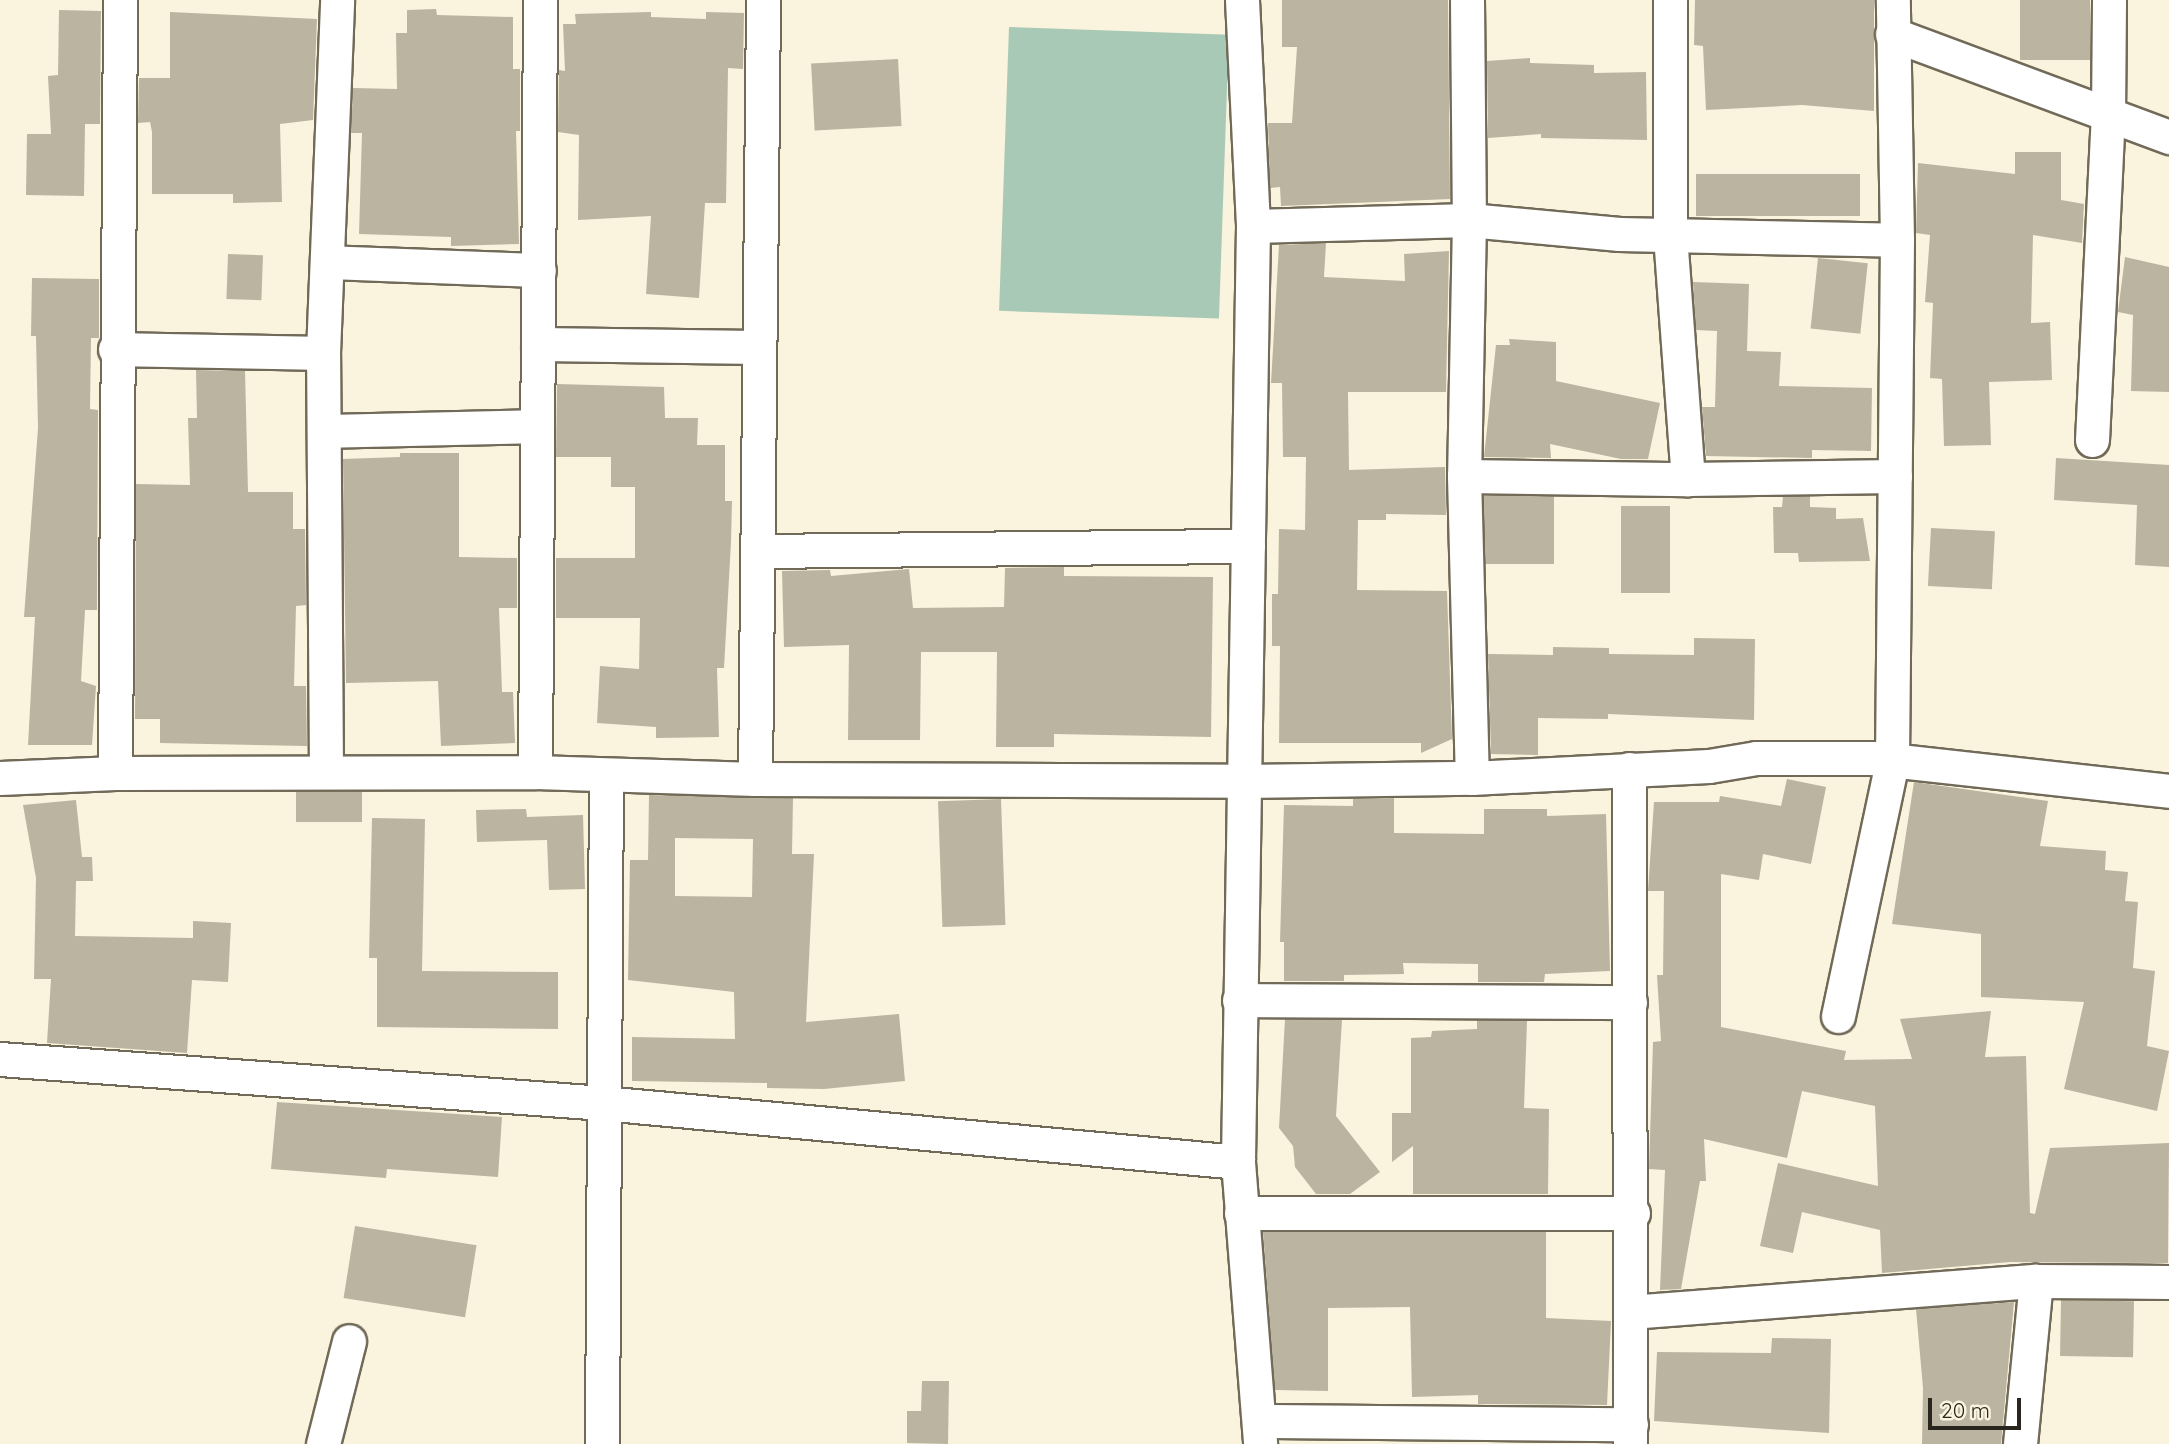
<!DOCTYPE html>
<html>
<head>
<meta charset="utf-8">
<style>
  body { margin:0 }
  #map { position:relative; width:2169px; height:1444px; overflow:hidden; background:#faf3dd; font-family:Quicksand,sans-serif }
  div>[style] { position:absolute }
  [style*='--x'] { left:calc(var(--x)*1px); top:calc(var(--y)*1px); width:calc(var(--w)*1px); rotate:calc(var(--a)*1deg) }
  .green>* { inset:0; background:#a7c9b5; transform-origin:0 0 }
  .building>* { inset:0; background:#bbb4a0; transform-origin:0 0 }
  .roads { filter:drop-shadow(2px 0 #716a58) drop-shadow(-2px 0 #716a58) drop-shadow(0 2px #716a58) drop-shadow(0 -2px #716a58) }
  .minor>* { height:33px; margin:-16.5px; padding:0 16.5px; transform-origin:16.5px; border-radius:16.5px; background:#fff }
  span { translate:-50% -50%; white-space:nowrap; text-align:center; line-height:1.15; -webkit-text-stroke:5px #faf3dd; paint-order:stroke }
  .scale { position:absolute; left:1928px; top:1398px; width:93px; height:32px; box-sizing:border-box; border:4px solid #29261e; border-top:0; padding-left:9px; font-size:21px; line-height:24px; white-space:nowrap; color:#29261e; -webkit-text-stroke:5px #faf3dd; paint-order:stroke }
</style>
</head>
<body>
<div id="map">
  <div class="green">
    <i style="left:1009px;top:27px;width:220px;height:284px;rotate:2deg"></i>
  </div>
  <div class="building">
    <i style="clip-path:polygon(1282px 0,1448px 0,1450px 199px,1281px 206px,1280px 187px,1270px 188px,1268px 123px,1292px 123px,1297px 47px,1282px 47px)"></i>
    <i style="clip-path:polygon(1695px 0,1874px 0,1874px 111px,1802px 105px,1706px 110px,1703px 46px,1694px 45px)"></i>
    <i style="left:2020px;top:0;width:70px;height:60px"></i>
    <i style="clip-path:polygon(436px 9px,437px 15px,513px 17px,513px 69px,520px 69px,520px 131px,516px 131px,519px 244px,451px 246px,451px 237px,359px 234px,362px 133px,351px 133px,353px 88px,397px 89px,396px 33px,407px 33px,407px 10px)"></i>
    <i style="clip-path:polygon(59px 10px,101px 11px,100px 124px,85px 124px,84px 196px,26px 195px,27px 134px,51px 134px,48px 76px,58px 75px)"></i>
    <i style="clip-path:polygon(170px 12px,317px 19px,313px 120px,280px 124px,282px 202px,233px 203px,233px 194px,152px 194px,152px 132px,150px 122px,138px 123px,139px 78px,170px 78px)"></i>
    <i style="clip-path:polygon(651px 12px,651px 17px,706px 19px,706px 12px,744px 13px,743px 69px,728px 68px,726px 203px,705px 203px,699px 298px,646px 294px,651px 216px,578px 220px,579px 135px,558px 132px,559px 70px,565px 71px,563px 24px,576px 24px,575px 14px)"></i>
    <i style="clip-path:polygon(1530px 58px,1530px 63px,1594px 65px,1594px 73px,1646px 72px,1647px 140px,1541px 138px,1541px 134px,1488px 138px,1487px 61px)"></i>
    <i style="left:898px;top:59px;width:67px;height:87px;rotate:87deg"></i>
    <i style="clip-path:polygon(2015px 152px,2061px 152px,2061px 200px,2084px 204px,2082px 243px,2033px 235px,2031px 323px,2050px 322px,2052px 380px,1989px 382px,1991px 445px,1944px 446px,1942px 379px,1930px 378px,1933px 303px,1925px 302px,1930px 235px,1916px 233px,1918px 163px,2015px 174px)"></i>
    <i style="left:1696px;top:174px;width:164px;height:42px"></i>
    <i style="clip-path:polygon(1326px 243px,1324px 277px,1405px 281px,1404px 254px,1449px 251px,1446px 392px,1348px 392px,1349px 470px,1445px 467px,1446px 515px,1386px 514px,1386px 520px,1358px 520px,1357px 590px,1447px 591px,1452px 739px,1421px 753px,1421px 743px,1279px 743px,1280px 646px,1272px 646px,1272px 594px,1278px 594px,1279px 529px,1305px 530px,1306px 457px,1283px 457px,1282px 383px,1271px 383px,1279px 245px)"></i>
    <i style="left:228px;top:254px;width:35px;height:45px;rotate:2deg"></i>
    <i style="clip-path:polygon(2125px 257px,2169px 267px,2169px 392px,2131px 391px,2133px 315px,2118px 312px)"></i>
    <i style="left:1818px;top:258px;width:50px;height:71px;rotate:6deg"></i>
    <i style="clip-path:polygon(32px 278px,99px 279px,99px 338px,91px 338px,90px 409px,98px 410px,97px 610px,85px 610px,81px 681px,96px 686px,92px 745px,28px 745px,35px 617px,24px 617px,38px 428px,36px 336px,31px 336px)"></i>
    <i style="clip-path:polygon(1693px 282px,1749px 284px,1747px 351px,1781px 352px,1779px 386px,1872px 388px,1871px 451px,1812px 450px,1812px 458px,1706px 456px,1702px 407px,1715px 407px,1717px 331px,1696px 330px)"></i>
    <i style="clip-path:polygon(1509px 339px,1556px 342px,1556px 381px,1660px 403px,1648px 459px,1621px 459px,1550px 444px,1551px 458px,1484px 457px,1496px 345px,1510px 345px)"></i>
    <i style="clip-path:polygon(196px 370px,245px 371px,248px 492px,293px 492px,293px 529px,305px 529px,306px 605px,296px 606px,294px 686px,306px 686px,307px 746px,160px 743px,160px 719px,135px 719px,136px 484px,190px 485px,188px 418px,197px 418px)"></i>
    <i style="clip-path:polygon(557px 384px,664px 387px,665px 418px,698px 418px,697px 445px,725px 445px,725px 501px,732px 501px,731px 542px,724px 668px,717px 668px,719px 737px,656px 738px,656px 727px,597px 723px,600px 666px,639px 669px,640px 618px,556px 618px,556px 558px,635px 558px,635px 487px,611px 487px,611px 457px,556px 457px)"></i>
    <i style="clip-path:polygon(400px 453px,459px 453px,459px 557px,517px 558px,517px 608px,499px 608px,502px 692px,513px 692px,515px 743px,441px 746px,438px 681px,346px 683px,343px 459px,400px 457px)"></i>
    <i style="clip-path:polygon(2056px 458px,2169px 465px,2169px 567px,2135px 565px,2137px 505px,2054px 500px)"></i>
    <i style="left:1484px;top:496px;width:70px;height:68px"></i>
    <i style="clip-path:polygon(1810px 496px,1810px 507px,1836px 508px,1836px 519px,1863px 518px,1870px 561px,1799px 562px,1798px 553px,1774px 553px,1773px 507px,1782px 507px,1783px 497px)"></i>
    <i style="left:1621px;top:506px;width:49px;height:87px"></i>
    <i style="left:1931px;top:528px;width:64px;height:58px;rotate:3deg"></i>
    <i style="clip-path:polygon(1064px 567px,1064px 576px,1213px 577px,1211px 737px,1054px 734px,1054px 747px,996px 747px,997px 652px,921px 652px,920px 740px,848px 740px,849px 645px,784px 647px,782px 571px,830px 570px,831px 576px,909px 569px,913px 608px,1004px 607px,1005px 568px)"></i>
    <i style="clip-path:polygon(1694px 638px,1755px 639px,1754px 720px,1608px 714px,1608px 719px,1538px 718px,1538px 755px,1491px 754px,1488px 654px,1553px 655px,1553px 647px,1609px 648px,1609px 654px,1694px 655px)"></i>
    <i style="clip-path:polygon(1787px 779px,1826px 787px,1811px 864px,1763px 854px,1759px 880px,1721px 874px,1721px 1027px,1846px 1051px,1844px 1060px,1912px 1059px,1900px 1019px,1991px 1011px,1985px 1057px,2026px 1056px,2030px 1213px,2035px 1214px,2050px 1148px,2169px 1143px,2168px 1263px,2010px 1262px,1882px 1273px,1880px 1230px,1802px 1212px,1793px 1253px,1760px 1246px,1778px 1163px,1878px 1186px,1875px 1106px,1802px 1091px,1787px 1158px,1704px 1139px,1706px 1181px,1700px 1181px,1681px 1289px,1660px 1290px,1665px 1170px,1649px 1169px,1653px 1042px,1661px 1041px,1657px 975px,1663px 975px,1664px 891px,1648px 891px,1654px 802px,1719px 802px,1720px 796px,1781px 806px)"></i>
    <i style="clip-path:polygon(1914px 782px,2048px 801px,2040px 846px,2106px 851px,2105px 870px,2128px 872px,2125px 901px,2138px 902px,2133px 968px,2155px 971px,2147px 1046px,2169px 1051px,2157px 1111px,2064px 1089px,2084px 1002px,1981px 997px,1981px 934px,1892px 924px)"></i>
    <i style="left:296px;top:792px;width:66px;height:30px"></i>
    <i style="clip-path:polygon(evenodd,649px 795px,793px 798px,792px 854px,814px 854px,806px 1022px,899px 1014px,905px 1081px,824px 1089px,767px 1088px,767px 1083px,632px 1081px,632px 1037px,735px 1039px,734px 992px,628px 980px,630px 860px,648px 860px,649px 795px,675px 838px,753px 839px,752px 897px,675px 896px,675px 838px)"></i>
    <i style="clip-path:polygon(1394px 798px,1394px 833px,1484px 834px,1484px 809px,1547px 809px,1547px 816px,1606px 814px,1610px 971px,1545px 974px,1544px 982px,1478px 982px,1478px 964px,1403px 963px,1404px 974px,1344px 975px,1344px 981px,1284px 981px,1284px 942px,1280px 942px,1284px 805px,1353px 806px,1353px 799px)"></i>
    <i style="left:1001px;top:799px;width:126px;height:63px;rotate:88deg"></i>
    <i style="clip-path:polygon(76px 800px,82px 857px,92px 857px,93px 881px,76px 881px,75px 936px,193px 938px,193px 921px,231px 923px,228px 982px,192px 980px,187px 1053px,47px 1043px,51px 979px,34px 979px,36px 878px,23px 805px)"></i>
    <i style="clip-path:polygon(526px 809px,527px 817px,583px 815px,585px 889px,549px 890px,547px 840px,477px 842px,476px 810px)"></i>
    <i style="clip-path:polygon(372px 818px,425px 819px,422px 971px,558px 972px,558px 1029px,377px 1027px,377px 958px,369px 958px)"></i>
    <i style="clip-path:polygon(1285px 1019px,1342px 1020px,1336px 1116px,1380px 1172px,1350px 1194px,1316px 1194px,1295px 1167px,1293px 1146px,1279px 1128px)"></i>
    <i style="clip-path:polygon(1477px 1020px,1527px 1021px,1524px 1108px,1549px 1109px,1548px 1194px,1413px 1194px,1413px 1146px,1392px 1162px,1392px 1113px,1411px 1113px,1411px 1038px,1431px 1037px,1432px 1031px,1477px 1029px)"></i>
    <i style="clip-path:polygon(277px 1102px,502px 1117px,498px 1177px,387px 1169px,386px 1178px,271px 1169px)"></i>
    <i style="left:355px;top:1226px;width:123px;height:73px;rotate:9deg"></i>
    <i style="clip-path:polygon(1263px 1232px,1546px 1232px,1546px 1318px,1611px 1321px,1607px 1405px,1478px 1404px,1478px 1395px,1412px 1397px,1410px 1307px,1328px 1308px,1328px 1391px,1275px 1390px)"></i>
    <i style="left:2061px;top:1300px;width:73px;height:56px;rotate:1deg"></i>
    <i style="clip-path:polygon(2014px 1302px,2001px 1444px,1922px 1444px,1923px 1388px,1916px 1309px)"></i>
    <i style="clip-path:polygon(1772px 1338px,1831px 1339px,1829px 1433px,1654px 1421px,1657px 1352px,1771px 1353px)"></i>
    <i style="clip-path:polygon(922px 1381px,949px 1381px,948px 1444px,907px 1443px,907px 1411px,921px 1411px)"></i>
  </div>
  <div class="roads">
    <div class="minor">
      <i style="--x:1242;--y:0;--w:226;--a:87.2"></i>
      <i style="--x:1253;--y:226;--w:936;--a:90.92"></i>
      <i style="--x:1238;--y:1162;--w:283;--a:85.5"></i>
      <i style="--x:1467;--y:0;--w:220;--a:89.5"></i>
      <i style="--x:1469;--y:220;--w:256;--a:91.1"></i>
      <i style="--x:1464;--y:476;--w:302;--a:88.5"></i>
      <i style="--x:1670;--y:0;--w:235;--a:90"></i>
      <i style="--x:1670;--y:235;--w:245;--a:85.8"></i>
      <i style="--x:1892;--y:34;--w:296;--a:20.4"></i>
      <i style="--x:1253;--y:226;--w:216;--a:-1.6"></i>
      <i style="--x:1469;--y:220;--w:151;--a:5.3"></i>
      <i style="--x:1619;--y:234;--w:278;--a:1.2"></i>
      <i style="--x:327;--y:262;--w:212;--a:2.2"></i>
      <i style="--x:538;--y:344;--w:221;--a:0.8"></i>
      <i style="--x:115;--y:349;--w:208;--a:1.1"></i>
      <i style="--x:324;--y:431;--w:213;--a:-1.3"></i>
      <i style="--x:2092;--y:440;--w:323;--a:-87.2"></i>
      <i style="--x:2108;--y:117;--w:117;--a:-89.5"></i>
      <i style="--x:1464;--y:476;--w:224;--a:0.8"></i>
      <i style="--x:1688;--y:479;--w:207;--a:-0.8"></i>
      <i style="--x:757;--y:551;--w:491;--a:-0.6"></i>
      <i style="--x:1629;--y:769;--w:675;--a:89.92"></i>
      <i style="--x:326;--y:772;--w:419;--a:-90.4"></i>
      <i style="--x:323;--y:353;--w:353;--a:-87.7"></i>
      <i style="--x:535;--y:772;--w:772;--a:-89.63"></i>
      <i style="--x:115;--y:773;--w:773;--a:-89.63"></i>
      <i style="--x:0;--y:778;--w:115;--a:-2.5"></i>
      <i style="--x:115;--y:773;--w:420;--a:-0.1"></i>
      <i style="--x:535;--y:772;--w:220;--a:1.8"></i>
      <i style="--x:755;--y:779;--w:489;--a:0.2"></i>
      <i style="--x:1244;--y:781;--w:228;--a:-0.8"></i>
      <i style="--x:1472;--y:778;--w:237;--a:-2.9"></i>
      <i style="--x:1709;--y:766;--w:48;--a:-9.7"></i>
      <i style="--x:1756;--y:758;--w:116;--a:0"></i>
      <i style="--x:1872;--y:758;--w:299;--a:6.3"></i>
      <i style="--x:755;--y:779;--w:779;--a:-89.41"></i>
      <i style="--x:1239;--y:1000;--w:391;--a:0.3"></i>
      <i style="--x:1838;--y:1016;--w:261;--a:-78"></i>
      <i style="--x:1892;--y:761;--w:521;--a:-89.45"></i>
      <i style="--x:1897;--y:240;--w:240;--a:-91"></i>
      <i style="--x:0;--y:1059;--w:605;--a:4.17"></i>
      <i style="--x:603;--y:1103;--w:638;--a:5.31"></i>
      <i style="--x:1241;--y:1213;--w:392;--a:0"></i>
      <i style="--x:1630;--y:1312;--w:407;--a:-4.4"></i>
      <i style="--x:2036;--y:1281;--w:133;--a:0.4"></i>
      <i style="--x:1260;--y:1421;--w:371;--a:0.5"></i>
      <i style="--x:323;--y:1444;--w:106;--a:-75.8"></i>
      <i style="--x:602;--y:1444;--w:668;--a:-89.66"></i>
      <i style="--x:2020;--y:1444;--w:164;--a:-84.4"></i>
    </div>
  </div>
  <div class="scale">20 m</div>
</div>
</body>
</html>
